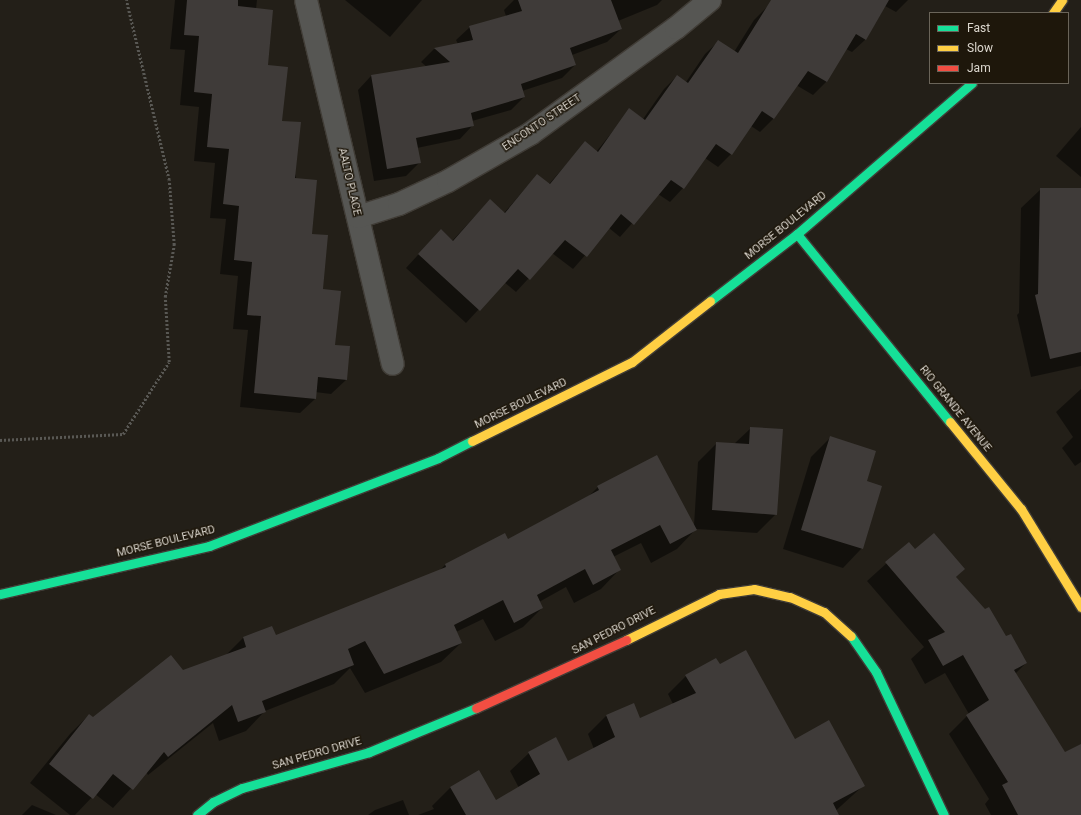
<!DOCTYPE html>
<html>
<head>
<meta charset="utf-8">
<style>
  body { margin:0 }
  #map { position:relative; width:1081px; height:815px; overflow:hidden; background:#231f18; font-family:Roboto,sans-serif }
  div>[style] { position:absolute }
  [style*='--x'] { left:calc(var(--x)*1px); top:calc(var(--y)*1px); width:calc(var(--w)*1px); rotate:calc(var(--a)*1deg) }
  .shadow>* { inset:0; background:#0007 }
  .building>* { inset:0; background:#3f3b39 }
  .path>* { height:2.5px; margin-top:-1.25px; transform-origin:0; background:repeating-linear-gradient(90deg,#595854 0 2px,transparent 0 4px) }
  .roads { filter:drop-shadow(1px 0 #403c36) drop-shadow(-1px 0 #403c36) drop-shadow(0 1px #403c36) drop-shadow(0 -1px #403c36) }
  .street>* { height:22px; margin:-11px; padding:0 11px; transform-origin:11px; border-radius:11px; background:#565653 }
  .fast>* { height:9px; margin:-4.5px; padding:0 4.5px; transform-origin:4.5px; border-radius:4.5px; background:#16e098 }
  .slow>* { height:9px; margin:-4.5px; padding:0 4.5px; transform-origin:4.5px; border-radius:4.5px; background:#ffcf43 }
  .jam>* { height:9px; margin:-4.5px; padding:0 4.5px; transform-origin:4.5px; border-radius:4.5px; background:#f24e42 }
  span { translate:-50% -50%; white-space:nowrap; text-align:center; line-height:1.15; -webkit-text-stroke:3px #1e170b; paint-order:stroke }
  .street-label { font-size:11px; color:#dcd7cf }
  .legend { position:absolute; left:929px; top:12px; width:140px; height:72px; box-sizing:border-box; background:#1e170b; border:1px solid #6a6459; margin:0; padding:5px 7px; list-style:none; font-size:12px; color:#dcd7cf }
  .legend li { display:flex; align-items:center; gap:8px; height:20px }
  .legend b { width:20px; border:1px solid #6a6459 }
</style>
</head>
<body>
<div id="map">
  <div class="shadow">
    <i style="clip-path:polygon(175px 0,257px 0,256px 9px,267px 66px,311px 235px,334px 346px,346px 380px,331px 394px,315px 392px,315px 399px,300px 413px,240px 407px,248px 330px,233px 329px,238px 276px,220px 274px,226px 219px,210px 218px,215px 163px,194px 161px,199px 107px,180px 105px,185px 50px,170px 49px)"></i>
    <i style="clip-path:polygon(345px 0,422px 0,390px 37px)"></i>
    <i style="clip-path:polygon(514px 0,662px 0,657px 5px,618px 21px,621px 29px,607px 42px,572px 55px,575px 65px,562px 78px,522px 91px,524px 97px,511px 110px,472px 121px,473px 125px,460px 139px,417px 148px,420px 162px,406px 176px,374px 181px,358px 90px,371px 76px,427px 67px,421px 62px,434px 49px,458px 44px,456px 40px,470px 27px,506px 16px,504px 10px)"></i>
    <i style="clip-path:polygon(780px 0,908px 0,896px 12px,885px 6px,866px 39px,852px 52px,846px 49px,826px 82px,813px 95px,796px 85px,773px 119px,760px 132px,751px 126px,731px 154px,718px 167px,705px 158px,683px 188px,670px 202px,658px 194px,620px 237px,609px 228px,573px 269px,552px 253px,516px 292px,504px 282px,466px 323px,406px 268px,428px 244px,452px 241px,490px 200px,504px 213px,537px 175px,549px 184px,585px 143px,596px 152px,630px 110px,643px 119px,664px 89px,677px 76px,686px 82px,705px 54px,719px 41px,734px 52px,754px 20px,767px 7px)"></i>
    <i style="clip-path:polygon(1081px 127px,1081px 177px,1056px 156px)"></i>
    <i style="clip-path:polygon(1041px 189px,1081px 189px,1081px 366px,1031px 377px,1017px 315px,1019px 313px,1021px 208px)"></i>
    <i style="clip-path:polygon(1081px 389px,1081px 462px,1075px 466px,1062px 448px,1073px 437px,1056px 412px)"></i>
    <i style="clip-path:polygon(751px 428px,776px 514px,757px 533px,696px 529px,677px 549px,651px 563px,641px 543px,613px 557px,620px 569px,601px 589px,574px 603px,566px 587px,539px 602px,542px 608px,523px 627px,495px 641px,483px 619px,456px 632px,461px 643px,441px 662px,365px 693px,350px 668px,334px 684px,265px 711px,246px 731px,219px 741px,213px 723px,148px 775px,146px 772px,113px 808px,95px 794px,75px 815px,70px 815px,30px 783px,70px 734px,89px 715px,93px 718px,183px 671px,225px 656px,243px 638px,272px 627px,275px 637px,439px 571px,445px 565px,505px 535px,508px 540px,587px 498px,598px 487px,694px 525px,698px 462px,717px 443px,734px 444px)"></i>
    <i style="clip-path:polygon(831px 437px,866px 481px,862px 548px,843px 568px,783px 549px,811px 457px)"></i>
    <i style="clip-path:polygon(909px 543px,915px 550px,964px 569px,955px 578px,1026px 663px,1015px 674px,1065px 753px,1081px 745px,1081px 815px,991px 815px,985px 804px,989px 799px,949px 734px,969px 714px,945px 673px,925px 684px,911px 659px,924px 647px,867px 581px)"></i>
    <i style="clip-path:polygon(720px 666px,795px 740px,864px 785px,831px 815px,418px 815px,434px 809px,432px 806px,450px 788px,478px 772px,495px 801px,519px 788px,510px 771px,529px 753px,568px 763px,594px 749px,588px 734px,606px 716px,633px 704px,640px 719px,673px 704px,668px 694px,686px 676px)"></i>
    <i style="clip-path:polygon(403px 800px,409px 815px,368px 815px,375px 810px)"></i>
    <i style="clip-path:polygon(32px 805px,56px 815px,22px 815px)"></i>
  </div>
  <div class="building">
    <i style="clip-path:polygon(187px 0,238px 0,238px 6px,273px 10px,268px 65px,288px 67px,282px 121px,301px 122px,295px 178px,317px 180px,312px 234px,328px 235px,323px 289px,341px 291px,335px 345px,350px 346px,347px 380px,318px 377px,316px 399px,254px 393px,261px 316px,247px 315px,252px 262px,234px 260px,239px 206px,223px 204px,229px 149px,207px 147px,212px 94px,194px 92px,199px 36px,184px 35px)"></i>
    <i style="clip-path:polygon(518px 0,611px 0,622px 29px,570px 48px,576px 65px,521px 84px,525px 97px,471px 113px,474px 126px,416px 138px,421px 163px,387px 169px,371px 75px,450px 62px,434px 48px,473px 40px,469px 26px,522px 11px)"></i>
    <i style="clip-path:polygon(771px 0,889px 0,866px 40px,856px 34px,827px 82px,808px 71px,774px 119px,762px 111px,732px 155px,716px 144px,684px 189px,671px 180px,634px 225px,621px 214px,587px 257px,565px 240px,530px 280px,518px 269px,480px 311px,418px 254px,441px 229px,453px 241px,490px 199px,505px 213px,537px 174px,550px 184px,585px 141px,598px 152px,629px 108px,645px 120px,677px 75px,688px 83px,718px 40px,738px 53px)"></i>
    <i style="clip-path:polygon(1040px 188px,1081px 188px,1081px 352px,1050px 359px,1035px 295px,1038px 294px)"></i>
    <i style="clip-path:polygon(750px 427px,783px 429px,777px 515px,712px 510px,716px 442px,749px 444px)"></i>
    <i style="clip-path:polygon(830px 436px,876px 451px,867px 481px,882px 486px,863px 549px,801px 530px)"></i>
    <i style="clip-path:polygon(657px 455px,697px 530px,670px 544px,660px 525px,611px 550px,621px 570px,593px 585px,585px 569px,537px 595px,543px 608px,514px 623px,503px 600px,454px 625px,462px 643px,384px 674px,365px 641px,348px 649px,354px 665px,262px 701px,266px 712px,238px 722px,232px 705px,168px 757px,164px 752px,133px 790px,113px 774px,93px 799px,49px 764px,89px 714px,93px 717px,171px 655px,183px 670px,246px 647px,243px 637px,272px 626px,276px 635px,446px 567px,445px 564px,505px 533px,508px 539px,599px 490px,597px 486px)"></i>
    <i style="clip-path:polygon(934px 533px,965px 569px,956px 577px,985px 609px,989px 607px,1006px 636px,1011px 634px,1027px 663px,1014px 670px,1065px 752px,1081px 744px,1081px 815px,1018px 815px,1002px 785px,1008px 782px,966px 715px,989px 700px,963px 655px,943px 666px,928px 640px,945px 632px,885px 562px,909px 542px,915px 549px)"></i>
    <i style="clip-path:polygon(746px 650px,795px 739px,829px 720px,865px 786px,833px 803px,839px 815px,466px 815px,450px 787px,479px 770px,496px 800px,540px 774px,528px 752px,556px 737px,568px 761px,615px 737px,606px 715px,634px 703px,640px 718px,696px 693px,685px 675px,716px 658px,720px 664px)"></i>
  </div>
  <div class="path">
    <i style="--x:0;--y:440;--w:123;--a:-2.8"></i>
    <i style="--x:123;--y:434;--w:85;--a:-57.4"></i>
    <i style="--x:169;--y:362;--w:65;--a:-93.5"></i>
    <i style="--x:165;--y:297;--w:53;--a:-80.2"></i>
    <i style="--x:174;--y:245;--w:65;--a:-94.4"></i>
    <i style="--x:169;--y:180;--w:185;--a:-103.4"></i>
  </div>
  <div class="roads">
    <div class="street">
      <i style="--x:306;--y:0;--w:374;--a:76.6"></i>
      <i style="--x:358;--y:217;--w:43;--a:-17.6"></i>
      <i style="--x:399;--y:204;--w:54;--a:-25.1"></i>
      <i style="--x:448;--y:181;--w:95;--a:-29.8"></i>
      <i style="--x:530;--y:134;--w:180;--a:-36"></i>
      <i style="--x:676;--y:28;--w:44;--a:-39.5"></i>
    </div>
    <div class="fast">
      <i style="--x:797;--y:234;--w:242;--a:50.9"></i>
      <i style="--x:710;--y:301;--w:110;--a:-37.6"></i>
      <i style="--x:797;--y:234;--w:231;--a:-40.8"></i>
      <i style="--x:0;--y:594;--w:214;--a:-12.9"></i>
      <i style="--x:209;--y:546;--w:245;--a:-21"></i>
      <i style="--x:438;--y:458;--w:38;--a:-27"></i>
      <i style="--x:851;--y:636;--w:44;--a:55.2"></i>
      <i style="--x:876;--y:672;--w:158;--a:64.6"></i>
      <i style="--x:197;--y:815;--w:21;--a:-39"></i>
      <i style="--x:213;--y:802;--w:32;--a:-26"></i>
      <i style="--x:242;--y:788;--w:132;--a:-15.8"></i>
      <i style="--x:369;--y:752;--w:116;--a:-22.4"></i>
    </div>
    <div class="slow">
      <i style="--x:1053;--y:13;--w:16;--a:-55"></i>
      <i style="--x:950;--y:422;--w:112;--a:50.8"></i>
      <i style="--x:1021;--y:509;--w:115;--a:58.5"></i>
      <i style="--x:472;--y:441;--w:178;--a:-26.3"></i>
      <i style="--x:632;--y:362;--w:99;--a:-38"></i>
      <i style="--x:626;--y:640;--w:104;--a:-26.3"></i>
      <i style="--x:719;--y:594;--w:35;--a:-8"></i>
      <i style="--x:754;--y:589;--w:37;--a:13"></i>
      <i style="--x:790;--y:597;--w:37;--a:24"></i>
      <i style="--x:824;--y:612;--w:36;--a:42"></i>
    </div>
    <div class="jam">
      <i style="--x:476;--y:708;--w:165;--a:-24.4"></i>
    </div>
  </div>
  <div class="street-label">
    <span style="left:542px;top:123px;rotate:-34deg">ENCONTO STREET</span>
    <span style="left:349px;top:182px;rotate:77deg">AALTO PLACE</span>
    <span style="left:786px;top:226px;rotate:-39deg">MORSE BOULEVARD</span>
    <span style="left:521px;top:404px;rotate:-26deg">MORSE BOULEVARD</span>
    <span style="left:955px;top:409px;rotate:51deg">RIO GRANDE AVENUE</span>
    <span style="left:166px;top:542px;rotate:-14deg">MORSE BOULEVARD</span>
    <span style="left:614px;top:631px;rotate:-27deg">SAN PEDRO DRIVE</span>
    <span style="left:317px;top:754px;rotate:-16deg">SAN PEDRO DRIVE</span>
  </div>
  <ul class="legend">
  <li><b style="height:5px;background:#16e098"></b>Fast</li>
  <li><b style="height:5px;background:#ffcf43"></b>Slow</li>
  <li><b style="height:5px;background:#f24e42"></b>Jam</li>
  </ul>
</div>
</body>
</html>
